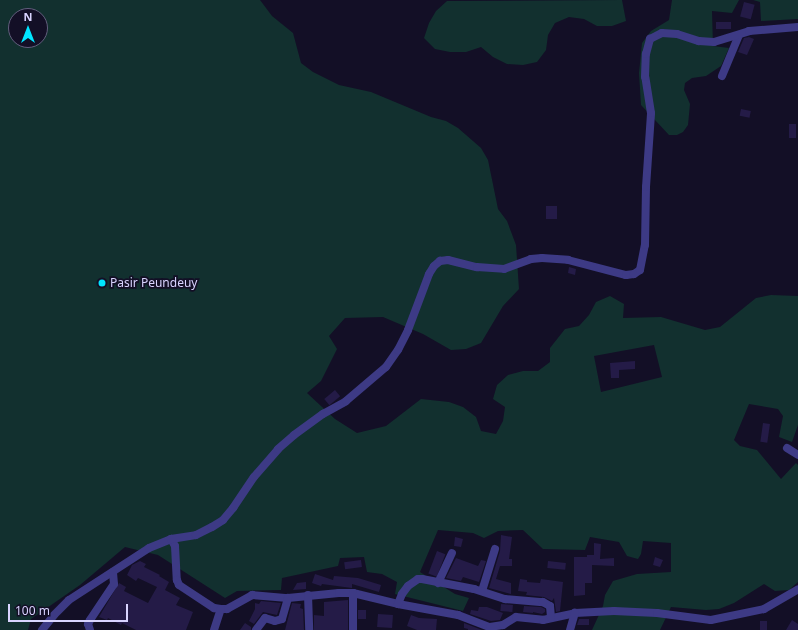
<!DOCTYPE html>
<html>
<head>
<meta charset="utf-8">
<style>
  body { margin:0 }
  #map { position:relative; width:798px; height:630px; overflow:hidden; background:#130f26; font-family:"Noto Sans",sans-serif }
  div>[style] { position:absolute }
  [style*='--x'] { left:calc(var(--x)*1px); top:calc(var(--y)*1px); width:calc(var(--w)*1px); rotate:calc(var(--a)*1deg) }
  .green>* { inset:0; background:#12302f }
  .building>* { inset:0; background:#241b47; transform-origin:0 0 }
  .street>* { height:8px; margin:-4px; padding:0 4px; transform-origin:4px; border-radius:4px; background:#3d3a85 }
  .dots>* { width:11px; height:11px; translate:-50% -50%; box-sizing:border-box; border:2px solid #130f26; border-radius:50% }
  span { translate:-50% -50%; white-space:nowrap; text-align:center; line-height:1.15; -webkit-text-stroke:3.5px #130f26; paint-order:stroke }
  .poi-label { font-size:12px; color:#d9d4ff }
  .left { translate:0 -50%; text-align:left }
  .north { position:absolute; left:8px; top:8px; width:40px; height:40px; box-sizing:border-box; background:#130f26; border:1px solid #625e7d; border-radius:50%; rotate:0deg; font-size:11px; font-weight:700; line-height:16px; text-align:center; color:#d9d4ff }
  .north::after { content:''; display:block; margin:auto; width:14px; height:18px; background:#00e5ff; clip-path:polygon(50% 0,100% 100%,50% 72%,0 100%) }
  .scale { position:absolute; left:8px; top:604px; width:120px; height:18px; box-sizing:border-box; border:2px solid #d9d4ff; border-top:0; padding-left:5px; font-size:12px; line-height:14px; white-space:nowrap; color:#d9d4ff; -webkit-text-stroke:3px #130f26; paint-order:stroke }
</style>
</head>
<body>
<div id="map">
  <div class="green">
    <i style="clip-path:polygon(evenodd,0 0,260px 0,272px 16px,293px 33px,301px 63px,313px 72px,339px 85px,371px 92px,431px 117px,446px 121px,458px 128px,481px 148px,488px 160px,498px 209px,507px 221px,516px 245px,519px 289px,503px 306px,481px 343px,466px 349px,451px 350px,423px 334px,383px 317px,345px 318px,329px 336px,337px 349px,321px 381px,307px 393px,335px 419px,357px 433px,386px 426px,421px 399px,449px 402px,463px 407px,476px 417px,481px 431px,496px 434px,503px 421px,505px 407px,493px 399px,497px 385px,508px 375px,523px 371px,538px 371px,550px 362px,550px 348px,565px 329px,579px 326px,589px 315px,596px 302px,610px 296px,624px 304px,623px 318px,661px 317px,705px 330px,720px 327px,756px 298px,771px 295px,798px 296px,798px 425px,792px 442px,779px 437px,783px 416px,778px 409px,749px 404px,734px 440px,740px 446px,757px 450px,781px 479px,796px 463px,798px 465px,798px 582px,789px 590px,775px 591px,764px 584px,734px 603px,719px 609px,706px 610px,671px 607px,660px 630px,592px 630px,603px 606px,605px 595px,613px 581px,637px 574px,671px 572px,671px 543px,643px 541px,641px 554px,638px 559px,627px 556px,619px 542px,590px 537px,585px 550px,543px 549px,523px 530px,498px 531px,484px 538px,473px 533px,438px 530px,420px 572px,455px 594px,469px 598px,463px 611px,395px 594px,397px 582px,382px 574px,367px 572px,364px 557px,340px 558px,338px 566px,282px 578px,281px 590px,237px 591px,225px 598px,158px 555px,125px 547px,80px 585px,31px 619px,28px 630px,0 630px,0 0,16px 16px,40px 16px,40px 40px,16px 40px,16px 16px,0 0,654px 345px,662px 377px,601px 392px,594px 356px,654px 345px)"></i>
    <i style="clip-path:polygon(622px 0,626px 21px,612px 26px,597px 26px,584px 19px,569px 17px,555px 23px,548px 35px,546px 50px,537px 62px,523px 65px,507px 64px,493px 57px,481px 47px,466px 52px,450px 52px,435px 49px,424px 38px,429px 23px,436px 11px,447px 1px)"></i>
    <i style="clip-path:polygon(672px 0,739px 0,732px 13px,712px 11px,713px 46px,729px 48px,721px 66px,706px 76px,692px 78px,685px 83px,684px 90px,690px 104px,688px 125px,683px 132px,677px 135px,669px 135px,641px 105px,639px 73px,642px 43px,651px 31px,669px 20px)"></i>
    <i style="clip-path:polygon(753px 0,798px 0,798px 19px,761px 21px,760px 2px)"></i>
  </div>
  <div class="building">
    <i style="left:744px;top:2px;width:11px;height:15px;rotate:15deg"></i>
    <i style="left:716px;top:22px;width:15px;height:7px"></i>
    <i style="clip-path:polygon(749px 37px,754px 39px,747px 55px,738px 52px,744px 38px)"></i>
    <i style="left:741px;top:109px;width:10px;height:7px;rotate:11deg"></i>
    <i style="left:789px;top:124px;width:7px;height:14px"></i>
    <i style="left:546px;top:206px;width:11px;height:13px"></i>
    <i style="clip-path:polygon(569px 267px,576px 269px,575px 275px,568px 273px)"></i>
    <i style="clip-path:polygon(635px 361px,635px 369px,619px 370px,619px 378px,611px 378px,610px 363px)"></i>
    <i style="left:335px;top:390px;width:8px;height:14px;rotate:50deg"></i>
    <i style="left:763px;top:423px;width:7px;height:19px;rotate:8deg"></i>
    <i style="clip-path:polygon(501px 535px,512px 537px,509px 559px,512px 559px,512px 566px,500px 566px,496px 579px,511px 583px,511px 594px,489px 588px,500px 551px)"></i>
    <i style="clip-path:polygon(455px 537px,463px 539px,461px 547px,454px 546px)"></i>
    <i style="clip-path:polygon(594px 543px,601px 544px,600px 559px,614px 558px,614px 566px,592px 565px,592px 583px,585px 583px,585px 595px,574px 596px,574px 557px,587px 557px,587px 555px,594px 555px)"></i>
    <i style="left:437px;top:551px;width:9px;height:24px;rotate:21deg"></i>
    <i style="clip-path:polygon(655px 557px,663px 560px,660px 567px,653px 565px)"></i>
    <i style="clip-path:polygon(456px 558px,478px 566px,481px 560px,486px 561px,479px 582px,463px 577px,461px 581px,446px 578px)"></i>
    <i style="left:361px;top:560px;width:7px;height:17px;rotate:82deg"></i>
    <i style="clip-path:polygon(140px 561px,146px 564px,144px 567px,160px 575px,159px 576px,169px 582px,165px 590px,180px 598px,176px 605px,193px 612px,186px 630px,136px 630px,122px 623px,121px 625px,108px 618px,107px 620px,99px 617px,119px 583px,126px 587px,124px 591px,148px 603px,157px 587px,138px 578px,136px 581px,127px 575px,132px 565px)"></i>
    <i style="left:548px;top:561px;width:18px;height:7px;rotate:6deg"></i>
    <i style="clip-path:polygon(315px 574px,333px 580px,334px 576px,358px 578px,381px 585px,379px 592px,352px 584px,352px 588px,322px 584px,321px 586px,312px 583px)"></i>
    <i style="clip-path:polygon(520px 579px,527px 580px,527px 582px,540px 583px,541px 579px,563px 582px,560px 611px,556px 612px,554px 598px,552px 601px,544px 597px,526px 595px,527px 592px,518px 591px)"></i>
    <i style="clip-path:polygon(306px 582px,306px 589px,293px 590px,297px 583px)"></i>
    <i style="clip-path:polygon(348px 600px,348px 630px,314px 630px,314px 615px,324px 616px,324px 602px)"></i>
    <i style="clip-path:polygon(261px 601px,281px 603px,277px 615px,263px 612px,254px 624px,249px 621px,255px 609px,255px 603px,259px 604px)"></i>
    <i style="clip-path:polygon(292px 603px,301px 604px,300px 608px,303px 609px,304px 630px,285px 630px)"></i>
    <i style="left:501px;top:604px;width:12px;height:7px;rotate:5deg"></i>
    <i style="clip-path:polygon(524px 606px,541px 607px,545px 609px,545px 612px,542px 614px,533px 612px,533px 613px,523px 612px)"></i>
    <i style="clip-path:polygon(479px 607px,487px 607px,503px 613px,500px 620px,491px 621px,470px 614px,471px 610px,478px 611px)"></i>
    <i style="left:358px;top:610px;width:8px;height:9px"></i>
    <i style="left:378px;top:614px;width:15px;height:13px;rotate:4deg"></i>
    <i style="clip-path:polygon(411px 615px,419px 618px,437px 619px,436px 630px,417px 630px,407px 626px)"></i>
    <i style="clip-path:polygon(579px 619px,589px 619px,589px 625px,577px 625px)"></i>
    <i style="clip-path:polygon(792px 620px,798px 624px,798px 630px,786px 630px)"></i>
    <i style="left:760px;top:621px;width:7px;height:9px"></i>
    <i style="clip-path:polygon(245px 623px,251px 627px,251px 630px,240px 630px)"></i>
    <i style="clip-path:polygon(464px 623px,482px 630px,468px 630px,468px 629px,464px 628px)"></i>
  </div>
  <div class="street">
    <i style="--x:722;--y:76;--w:44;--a:-67.5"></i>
    <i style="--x:787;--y:448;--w:13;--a:32"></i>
    <i style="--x:171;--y:539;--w:8;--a:60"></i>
    <i style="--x:175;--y:546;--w:34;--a:87"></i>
    <i style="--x:177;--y:580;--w:5;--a:68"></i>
    <i style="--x:179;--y:585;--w:42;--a:33.3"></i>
    <i style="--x:214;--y:608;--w:7;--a:8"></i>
    <i style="--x:221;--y:609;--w:6;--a:0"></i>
    <i style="--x:227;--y:609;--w:29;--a:-29"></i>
    <i style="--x:252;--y:595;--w:36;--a:5"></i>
    <i style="--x:288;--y:598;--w:51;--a:-5.6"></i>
    <i style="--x:339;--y:593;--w:14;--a:0"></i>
    <i style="--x:353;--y:593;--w:46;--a:13.7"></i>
    <i style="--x:398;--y:604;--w:61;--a:10.4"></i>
    <i style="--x:458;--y:615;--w:34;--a:21"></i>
    <i style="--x:490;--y:627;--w:13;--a:-9"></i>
    <i style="--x:503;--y:625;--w:15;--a:-32"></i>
    <i style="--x:516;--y:617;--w:27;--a:6"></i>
    <i style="--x:543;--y:620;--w:33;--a:-12"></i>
    <i style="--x:575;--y:613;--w:39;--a:-3"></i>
    <i style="--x:614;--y:611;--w:43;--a:2.7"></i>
    <i style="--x:657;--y:613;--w:54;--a:7.4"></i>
    <i style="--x:711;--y:620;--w:54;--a:-11.7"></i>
    <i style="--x:764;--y:609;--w:39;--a:-30"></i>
    <i style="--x:438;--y:583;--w:33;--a:-65"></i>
    <i style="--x:482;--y:591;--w:44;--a:-72.8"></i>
    <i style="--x:353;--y:593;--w:37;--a:90"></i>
    <i style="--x:308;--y:595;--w:35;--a:88"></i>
    <i style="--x:398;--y:604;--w:11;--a:-68"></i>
    <i style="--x:402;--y:594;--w:10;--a:-53"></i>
    <i style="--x:408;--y:586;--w:12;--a:-35"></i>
    <i style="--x:418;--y:579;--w:4;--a:0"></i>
    <i style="--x:422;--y:579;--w:53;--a:10.9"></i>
    <i style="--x:474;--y:589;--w:33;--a:18"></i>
    <i style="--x:505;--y:599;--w:38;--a:5"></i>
    <i style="--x:543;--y:602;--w:8;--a:30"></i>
    <i style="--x:550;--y:606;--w:12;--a:85"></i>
    <i style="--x:42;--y:630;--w:19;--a:-51"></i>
    <i style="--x:54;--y:615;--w:21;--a:-45"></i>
    <i style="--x:69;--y:600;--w:95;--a:-33"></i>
    <i style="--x:149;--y:548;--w:24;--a:-22"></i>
    <i style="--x:171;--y:539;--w:25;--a:-9"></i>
    <i style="--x:196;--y:535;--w:18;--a:-27"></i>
    <i style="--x:212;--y:527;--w:13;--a:-32"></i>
    <i style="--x:223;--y:520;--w:16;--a:-50"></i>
    <i style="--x:233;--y:508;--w:37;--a:-56"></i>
    <i style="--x:254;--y:477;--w:37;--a:-49"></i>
    <i style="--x:278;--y:449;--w:21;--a:-41"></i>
    <i style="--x:294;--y:435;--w:36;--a:-36"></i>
    <i style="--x:323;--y:414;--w:26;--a:-29"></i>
    <i style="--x:346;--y:401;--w:52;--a:-40.4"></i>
    <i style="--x:386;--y:367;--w:21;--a:-55"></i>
    <i style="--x:398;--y:350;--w:22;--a:-63"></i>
    <i style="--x:408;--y:330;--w:60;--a:-69.4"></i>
    <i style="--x:429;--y:274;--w:9;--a:-58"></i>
    <i style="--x:434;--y:266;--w:8;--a:-40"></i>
    <i style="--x:440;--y:261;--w:8;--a:-7"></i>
    <i style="--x:448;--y:260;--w:30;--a:14"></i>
    <i style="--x:477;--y:267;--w:27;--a:4"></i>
    <i style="--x:504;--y:269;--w:29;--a:-20"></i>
    <i style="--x:531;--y:259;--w:11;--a:-5"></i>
    <i style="--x:542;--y:258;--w:26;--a:4"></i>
    <i style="--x:568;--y:260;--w:60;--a:14.5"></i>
    <i style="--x:626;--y:275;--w:8;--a:-7"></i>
    <i style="--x:634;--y:274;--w:7;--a:-34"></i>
    <i style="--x:640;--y:270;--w:25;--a:-79"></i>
    <i style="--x:645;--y:245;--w:58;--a:-89"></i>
    <i style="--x:646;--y:187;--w:74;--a:-86.1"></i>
    <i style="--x:651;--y:113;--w:36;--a:-99"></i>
    <i style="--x:645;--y:77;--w:23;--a:-88"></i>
    <i style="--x:646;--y:54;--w:16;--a:-75"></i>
    <i style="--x:650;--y:39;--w:13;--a:-27"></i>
    <i style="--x:662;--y:33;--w:15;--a:4"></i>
    <i style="--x:677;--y:34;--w:23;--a:18"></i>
    <i style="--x:699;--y:41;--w:15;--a:4"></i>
    <i style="--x:714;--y:42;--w:37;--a:-17"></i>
    <i style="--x:749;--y:31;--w:49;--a:-4.7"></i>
    <i style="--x:90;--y:630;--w:6;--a:-108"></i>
    <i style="--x:88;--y:624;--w:4;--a:-63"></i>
    <i style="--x:90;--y:620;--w:43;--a:-56.3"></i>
    <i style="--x:114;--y:584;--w:12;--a:-95"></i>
    <i style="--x:214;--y:630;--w:22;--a:-72"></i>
    <i style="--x:256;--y:630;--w:15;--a:-53"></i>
    <i style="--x:265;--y:618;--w:10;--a:17"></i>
    <i style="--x:275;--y:621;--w:7;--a:-16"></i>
    <i style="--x:282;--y:619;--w:22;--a:-74"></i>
    <i style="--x:570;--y:630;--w:18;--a:-74"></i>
  </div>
  <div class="dots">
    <i style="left:102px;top:283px;background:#00e5ff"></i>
  </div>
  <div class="poi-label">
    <span class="left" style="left:110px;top:283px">Pasir Peundeuy</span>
  </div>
  <div class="north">N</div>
  <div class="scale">100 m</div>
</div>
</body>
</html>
